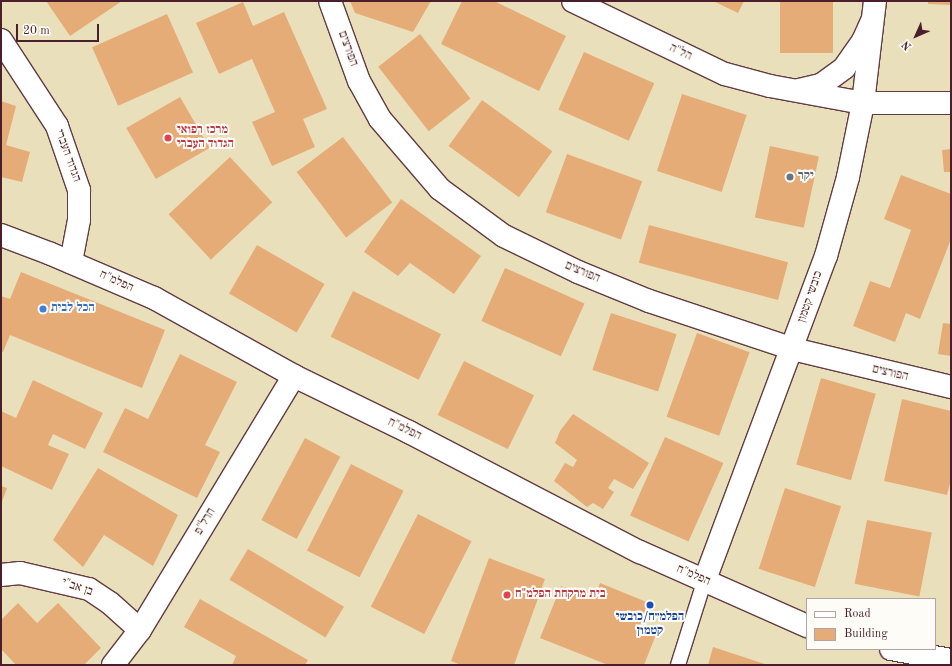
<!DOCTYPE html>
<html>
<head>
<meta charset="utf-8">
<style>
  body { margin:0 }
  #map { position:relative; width:952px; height:666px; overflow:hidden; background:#eadfbb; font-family:"Old Standard TT","Frank Ruhl Libre",serif }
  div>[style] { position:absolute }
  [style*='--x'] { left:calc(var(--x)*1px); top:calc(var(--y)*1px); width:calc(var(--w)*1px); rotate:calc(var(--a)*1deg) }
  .building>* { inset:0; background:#e6ac78; transform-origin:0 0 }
  .roads { filter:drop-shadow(1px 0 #623c41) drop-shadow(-1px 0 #623c41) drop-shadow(0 1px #623c41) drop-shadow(0 -1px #623c41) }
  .lane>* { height:14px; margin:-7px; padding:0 7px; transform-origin:7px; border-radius:7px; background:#fff }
  .street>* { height:22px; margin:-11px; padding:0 11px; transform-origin:11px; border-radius:11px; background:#fff }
  .secondary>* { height:22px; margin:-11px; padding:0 11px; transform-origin:11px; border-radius:11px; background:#fff }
  .dots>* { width:11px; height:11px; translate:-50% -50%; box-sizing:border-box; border:2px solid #fdfcf7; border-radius:50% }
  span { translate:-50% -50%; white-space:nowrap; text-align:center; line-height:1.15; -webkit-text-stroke:4px #fdfcf7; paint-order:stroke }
  .street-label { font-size:12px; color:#4a1f2b }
  .health-label { font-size:12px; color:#be3a42; font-weight:700 }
  .left { translate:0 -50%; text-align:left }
  .worship-label { font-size:12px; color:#5b616d; font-weight:700 }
  .shop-label { font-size:12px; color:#366cbe; font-weight:700 }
  .transit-label { font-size:12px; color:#164399; font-weight:700 }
  .frame { position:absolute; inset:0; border:2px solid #4a1f2b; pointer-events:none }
  .legend { position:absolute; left:806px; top:598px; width:130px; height:52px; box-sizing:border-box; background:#fdfcf7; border:1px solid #b5a4a5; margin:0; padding:5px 7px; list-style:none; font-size:12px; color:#4a1f2b }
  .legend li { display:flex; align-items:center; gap:8px; height:20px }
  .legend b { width:20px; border:1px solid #b5a4a5 }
  .north { position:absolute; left:896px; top:16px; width:40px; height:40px; -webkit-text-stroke:3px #fdfcf7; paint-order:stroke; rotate:225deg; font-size:11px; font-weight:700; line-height:16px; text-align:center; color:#4a1f2b }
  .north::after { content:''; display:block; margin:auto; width:14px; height:18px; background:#4a1f2b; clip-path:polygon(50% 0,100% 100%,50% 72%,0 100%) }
  .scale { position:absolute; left:16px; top:24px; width:83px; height:18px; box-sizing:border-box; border:2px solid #4a1f2b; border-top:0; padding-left:5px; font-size:12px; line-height:14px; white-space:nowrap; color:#4a1f2b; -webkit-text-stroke:3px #fdfcf7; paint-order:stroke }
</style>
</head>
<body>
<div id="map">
  <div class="building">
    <i style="clip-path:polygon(46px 1px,122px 1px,70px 36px)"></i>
    <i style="clip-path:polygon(350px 1px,431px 1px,413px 32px,355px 13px)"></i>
    <i style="clip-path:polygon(462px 1px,494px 1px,566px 36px,539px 91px,441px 44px)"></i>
    <i style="clip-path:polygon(713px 1px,744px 1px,738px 13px)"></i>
    <i style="left:780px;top:1px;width:53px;height:52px"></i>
    <i style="clip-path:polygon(928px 1px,951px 1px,951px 5px,928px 4px)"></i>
    <i style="clip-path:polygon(243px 2px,253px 26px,284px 12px,327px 109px,303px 119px,315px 147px,272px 166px,252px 122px,275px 112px,252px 59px,219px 74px,196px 23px)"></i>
    <i style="left:167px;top:14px;width:64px;height:82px;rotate:66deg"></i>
    <i style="left:420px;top:34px;width:82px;height:53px;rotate:52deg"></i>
    <i style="left:584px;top:52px;width:77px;height:63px;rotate:24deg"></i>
    <i style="left:682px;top:94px;width:68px;height:81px;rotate:18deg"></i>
    <i style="left:180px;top:97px;width:59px;height:62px;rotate:60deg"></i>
    <i style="left:482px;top:100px;width:87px;height:57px;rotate:36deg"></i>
    <i style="clip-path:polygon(1px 101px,16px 106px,6px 145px,30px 152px,22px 182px,1px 177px)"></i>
    <i style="left:343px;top:137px;width:82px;height:58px;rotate:53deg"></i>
    <i style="left:770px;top:146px;width:50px;height:73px;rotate:12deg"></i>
    <i style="clip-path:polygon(951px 149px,951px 172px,944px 172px,942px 150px)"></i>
    <i style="left:567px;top:154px;width:80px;height:62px;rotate:20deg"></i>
    <i style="left:230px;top:157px;width:62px;height:84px;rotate:47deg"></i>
    <i style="clip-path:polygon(901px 175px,951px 194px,951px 239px,920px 319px,906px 313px,895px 342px,853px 326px,870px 281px,890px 288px,911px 230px,884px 219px)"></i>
    <i style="clip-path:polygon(401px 199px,481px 256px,454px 294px,410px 263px,398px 276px,364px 252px)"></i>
    <i style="left:649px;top:225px;width:144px;height:39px;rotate:15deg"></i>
    <i style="left:257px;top:245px;width:78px;height:56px;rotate:30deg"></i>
    <i style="left:505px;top:268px;width:87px;height:58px;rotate:24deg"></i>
    <i style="clip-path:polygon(21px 272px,165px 330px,142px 388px,10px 335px,3px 352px,1px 351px,1px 296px,10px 299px)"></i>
    <i style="left:353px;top:291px;width:98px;height:51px;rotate:26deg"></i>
    <i style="left:611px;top:313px;width:69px;height:60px;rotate:18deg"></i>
    <i style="clip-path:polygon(943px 323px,951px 324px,951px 356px,938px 354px)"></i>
    <i style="left:697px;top:333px;width:56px;height:89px;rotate:20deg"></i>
    <i style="clip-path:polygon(180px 354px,237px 382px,205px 445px,220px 452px,197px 498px,103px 452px,125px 408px,148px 419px)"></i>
    <i style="left:464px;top:361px;width:78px;height:60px;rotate:26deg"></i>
    <i style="left:821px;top:378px;width:57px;height:90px;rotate:16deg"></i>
    <i style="clip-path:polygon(33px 380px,103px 413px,85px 449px,53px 434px,48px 445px,69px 454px,52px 490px,1px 466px,1px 411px,16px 418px)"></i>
    <i style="clip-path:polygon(902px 399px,951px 411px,951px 479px,947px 495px,884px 481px)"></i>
    <i style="clip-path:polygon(573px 414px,649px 463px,633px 489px,614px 479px,608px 488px,614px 492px,603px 509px,593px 503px,587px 507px,554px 481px,565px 463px,573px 467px,577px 460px,555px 443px,560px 431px)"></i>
    <i style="left:665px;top:437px;width:64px;height:86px;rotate:24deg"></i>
    <i style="left:305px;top:438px;width:40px;height:93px;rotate:28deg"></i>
    <i style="left:351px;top:464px;width:59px;height:97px;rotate:27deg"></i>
    <i style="clip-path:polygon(98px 468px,178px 515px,153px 566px,104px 535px,83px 567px,53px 540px)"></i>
    <i style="clip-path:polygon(1px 486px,7px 488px,1px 504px)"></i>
    <i style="left:785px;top:488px;width:59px;height:85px;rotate:18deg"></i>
    <i style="left:418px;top:514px;width:60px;height:104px;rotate:27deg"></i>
    <i style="left:867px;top:520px;width:66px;height:65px;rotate:11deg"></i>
    <i style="left:248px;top:549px;width:112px;height:36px;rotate:31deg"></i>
    <i style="clip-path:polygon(489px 558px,545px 579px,514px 665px,461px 665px,451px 661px)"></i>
    <i style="clip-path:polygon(600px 583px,649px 603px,640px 625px,657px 632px,644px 665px,608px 665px,540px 638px,561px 586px,594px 599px)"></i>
    <i style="clip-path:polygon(200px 599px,308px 660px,305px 665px,232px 665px,236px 656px,184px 627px)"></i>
    <i style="clip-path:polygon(18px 603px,37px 623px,58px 603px,101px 648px,84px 665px,16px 665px,1px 649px,1px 620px)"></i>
    <i style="clip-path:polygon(713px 647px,768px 665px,708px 665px)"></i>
  </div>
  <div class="roads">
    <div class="lane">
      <i style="--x:678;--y:665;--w:87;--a:-72.6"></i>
    </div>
    <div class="street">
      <i style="--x:330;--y:1;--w:85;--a:70.1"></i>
      <i style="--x:359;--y:81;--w:43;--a:61.1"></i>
      <i style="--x:380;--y:119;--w:92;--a:49.4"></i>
      <i style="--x:440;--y:189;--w:79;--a:36.3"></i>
      <i style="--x:504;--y:236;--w:82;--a:25.9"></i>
      <i style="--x:578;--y:272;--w:77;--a:22.2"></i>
      <i style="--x:649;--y:301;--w:152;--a:18.4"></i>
      <i style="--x:793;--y:349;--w:163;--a:13.5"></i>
      <i style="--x:573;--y:1;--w:169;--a:25.7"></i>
      <i style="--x:725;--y:74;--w:47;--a:14.9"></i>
      <i style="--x:770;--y:86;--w:95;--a:10.4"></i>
      <i style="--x:1;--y:40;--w:103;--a:56.9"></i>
      <i style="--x:57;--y:126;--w:68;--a:71"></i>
      <i style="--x:79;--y:190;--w:30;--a:90"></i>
      <i style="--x:79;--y:220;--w:43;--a:100.8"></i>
      <i style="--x:799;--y:90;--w:23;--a:-13"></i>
      <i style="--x:821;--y:85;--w:29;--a:-36"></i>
      <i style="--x:844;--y:68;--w:33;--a:-55"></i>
      <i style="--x:863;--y:41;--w:22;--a:-66"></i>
      <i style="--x:1;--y:575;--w:19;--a:-6"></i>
      <i style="--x:20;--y:573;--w:71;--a:13.1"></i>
      <i style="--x:89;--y:589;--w:25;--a:34"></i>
      <i style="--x:110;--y:603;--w:40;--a:42"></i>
      <i style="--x:113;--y:665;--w:44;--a:-52.4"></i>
      <i style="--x:140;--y:630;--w:297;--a:-58.8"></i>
    </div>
    <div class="secondary">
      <i style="--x:863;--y:103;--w:88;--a:0"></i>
      <i style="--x:1;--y:235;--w:53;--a:20.8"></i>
      <i style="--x:51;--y:254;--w:112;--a:23.1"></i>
      <i style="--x:154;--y:298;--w:160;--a:29.1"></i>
      <i style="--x:294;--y:376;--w:128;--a:26"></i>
      <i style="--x:409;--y:432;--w:260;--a:27.5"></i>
      <i style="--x:640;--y:552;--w:183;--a:23.9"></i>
      <i style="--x:704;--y:582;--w:348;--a:-69.5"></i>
      <i style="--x:826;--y:256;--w:82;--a:-74.4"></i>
      <i style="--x:848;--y:177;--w:76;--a:-78.5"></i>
      <i style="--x:863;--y:103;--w:103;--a:-83.3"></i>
      <i style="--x:891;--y:649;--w:61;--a:10.4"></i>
    </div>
  </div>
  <div class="dots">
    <i style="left:168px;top:138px;background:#e0444e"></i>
    <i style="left:790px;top:177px;background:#6b7280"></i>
    <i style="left:43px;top:309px;background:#3f7fe0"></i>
    <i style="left:507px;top:595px;background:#e0444e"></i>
    <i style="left:650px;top:605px;background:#1a4fb4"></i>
  </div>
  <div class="street-label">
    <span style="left:347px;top:49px;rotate:70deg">הפורצים</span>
    <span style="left:680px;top:53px;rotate:25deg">הל"ה</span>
    <span style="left:67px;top:156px;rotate:70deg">הגדוד העברי</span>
    <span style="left:582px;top:273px;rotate:23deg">הפורצים</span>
    <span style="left:116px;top:282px;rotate:24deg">הפלמ"ח</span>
    <span style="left:811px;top:297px;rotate:-71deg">כובשי קטמון</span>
    <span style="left:890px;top:374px;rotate:13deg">הפורצים</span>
    <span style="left:404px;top:430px;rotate:26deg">הפלמ"ח</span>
    <span style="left:206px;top:522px;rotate:-59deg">חרל"פ</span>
    <span style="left:693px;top:576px;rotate:23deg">הפלמ"ח</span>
    <span style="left:77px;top:588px;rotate:19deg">בן אב"י</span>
  </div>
  <div class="health-label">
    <span class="left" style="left:177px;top:138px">מרכז רפואי<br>הגדוד העברי</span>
    <span class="left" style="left:515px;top:595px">בית מרקחת הפלמ"ח</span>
  </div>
  <div class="worship-label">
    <span class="left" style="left:798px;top:177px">יקר</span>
  </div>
  <div class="shop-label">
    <span class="left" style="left:51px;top:309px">הכל לבית</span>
  </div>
  <div class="transit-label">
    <span style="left:650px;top:625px">הפלמ״ח/כובשי<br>קטמון</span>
  </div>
  <div class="frame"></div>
  <ul class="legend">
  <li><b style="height:5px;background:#fff"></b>Road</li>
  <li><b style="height:11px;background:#e6ac78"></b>Building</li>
  </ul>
  <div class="north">N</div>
  <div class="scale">20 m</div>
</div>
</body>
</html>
